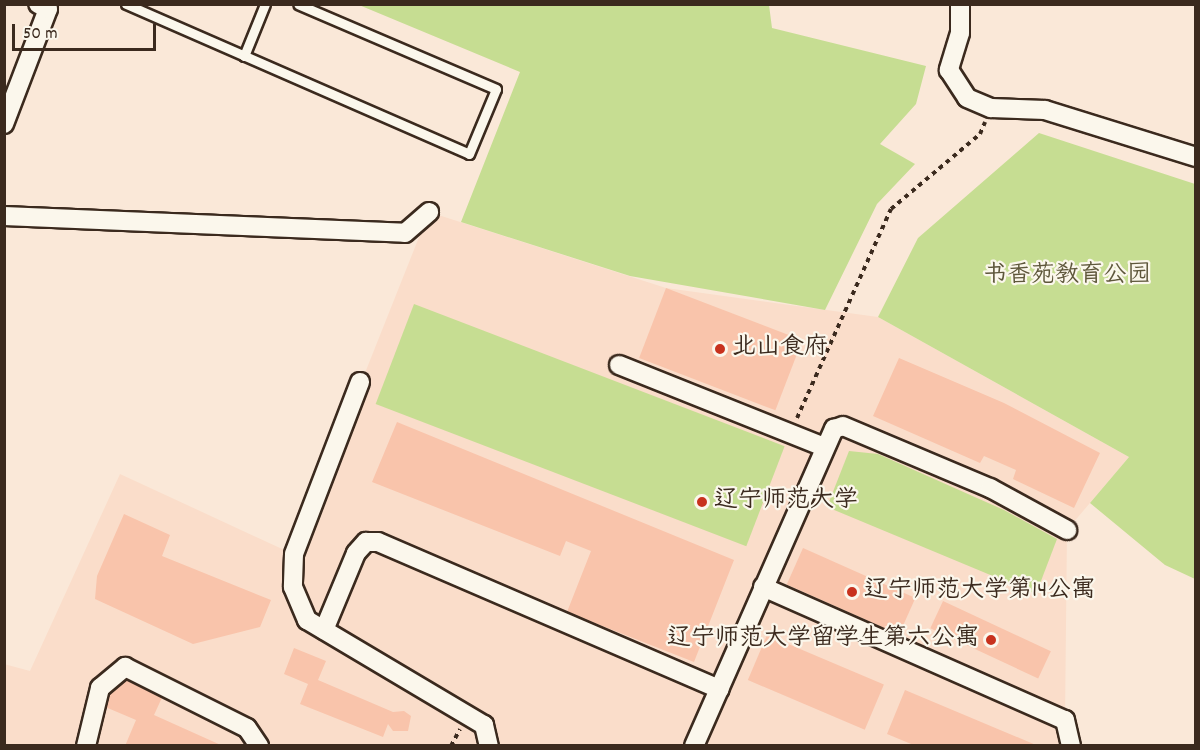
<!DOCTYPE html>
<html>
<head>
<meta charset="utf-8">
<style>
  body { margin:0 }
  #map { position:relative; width:1200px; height:750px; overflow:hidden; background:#fae8d8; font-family:Dekko,"LXGW WenKai TC",sans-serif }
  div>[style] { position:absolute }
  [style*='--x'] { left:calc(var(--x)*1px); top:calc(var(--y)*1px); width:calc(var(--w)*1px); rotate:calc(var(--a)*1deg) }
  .built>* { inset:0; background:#faddca }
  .green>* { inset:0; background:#c6dd92; transform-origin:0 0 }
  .building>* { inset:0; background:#f9c4ab; transform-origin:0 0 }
  .path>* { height:4px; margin-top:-2px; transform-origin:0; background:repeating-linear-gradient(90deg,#3b2a1e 0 4.5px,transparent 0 9px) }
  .roads { filter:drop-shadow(2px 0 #3b2a1e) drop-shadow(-2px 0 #3b2a1e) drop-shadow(0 2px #3b2a1e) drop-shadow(0 -2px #3b2a1e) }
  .service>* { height:9px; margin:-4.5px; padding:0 4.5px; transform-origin:4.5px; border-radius:4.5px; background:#fbf7ec }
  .minor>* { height:18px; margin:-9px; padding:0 9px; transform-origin:9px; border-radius:9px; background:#fbf7ec }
  .dots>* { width:16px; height:16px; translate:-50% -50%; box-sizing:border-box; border:3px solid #fbf7ec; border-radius:50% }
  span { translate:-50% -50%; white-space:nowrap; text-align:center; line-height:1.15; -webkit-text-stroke:4.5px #fbf7ec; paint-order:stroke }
  .park-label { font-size:24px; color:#5e573b }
  .poi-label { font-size:24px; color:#3b2a1e }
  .left { translate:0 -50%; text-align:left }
  .right { translate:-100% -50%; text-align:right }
  .frame { position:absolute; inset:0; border:6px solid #3b2a1e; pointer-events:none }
  .scale { position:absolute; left:12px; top:24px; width:144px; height:27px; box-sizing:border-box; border:3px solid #3b2a1e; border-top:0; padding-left:8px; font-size:18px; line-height:21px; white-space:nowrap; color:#3b2a1e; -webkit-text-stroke:4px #fbf7ec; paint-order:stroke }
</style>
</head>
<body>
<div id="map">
  <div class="built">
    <i style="clip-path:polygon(429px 212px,666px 288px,878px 317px,1129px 457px,1067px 530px,1065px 720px,1070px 745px,5px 745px,4px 664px,30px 671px,120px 474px,293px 554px)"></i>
  </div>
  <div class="green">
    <i style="clip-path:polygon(359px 5px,769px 5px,772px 28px,926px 66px,916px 104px,880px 144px,915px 164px,877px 204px,825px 310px,630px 276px,461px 222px,520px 72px)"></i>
    <i style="clip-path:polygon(1039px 133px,1195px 184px,1195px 579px,1165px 565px,1090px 503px,1129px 457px,878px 317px,918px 238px)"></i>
    <i style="left:414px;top:304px;width:397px;height:107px;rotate:21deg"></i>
    <i style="clip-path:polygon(849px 451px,878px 454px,1004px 510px,1057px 539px,1036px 594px,827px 507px)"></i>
  </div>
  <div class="building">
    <i style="left:666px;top:288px;width:146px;height:75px;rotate:21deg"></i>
    <i style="clip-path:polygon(899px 358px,1004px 403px,1100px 453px,1074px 508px,1013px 479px,1016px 470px,984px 456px,980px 463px,873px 416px)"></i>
    <i style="clip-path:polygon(397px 422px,734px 560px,694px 662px,567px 612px,591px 551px,566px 541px,560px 556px,372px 482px)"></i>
    <i style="clip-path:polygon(124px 514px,170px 535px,162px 556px,271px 600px,260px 627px,193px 644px,95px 599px,97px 576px)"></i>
    <i style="left:803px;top:548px;width:123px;height:40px;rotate:24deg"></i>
    <i style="left:943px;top:601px;width:119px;height:30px;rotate:25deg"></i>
    <i style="left:767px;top:635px;width:127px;height:49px;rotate:23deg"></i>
    <i style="clip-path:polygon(294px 648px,326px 661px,318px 680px,393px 712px,404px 711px,411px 716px,408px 731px,393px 731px,388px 724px,383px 737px,300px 704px,308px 684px,284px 674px)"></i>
    <i style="clip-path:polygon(119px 671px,165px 691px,154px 715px,223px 746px,125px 746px,136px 720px,103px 706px)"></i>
    <i style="clip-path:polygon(905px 690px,1036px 745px,1036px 746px,916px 746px,887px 734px)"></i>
  </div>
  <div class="path">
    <i style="--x:797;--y:418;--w:229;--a:-65.8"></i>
    <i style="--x:891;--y:209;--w:116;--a:-40.1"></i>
    <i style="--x:980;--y:134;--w:13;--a:-67"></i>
    <i style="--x:451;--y:746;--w:19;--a:-62"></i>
  </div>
  <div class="roads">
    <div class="service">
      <i style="--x:126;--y:4;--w:374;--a:23.6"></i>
      <i style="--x:469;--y:154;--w:70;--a:-67.4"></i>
      <i style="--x:496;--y:89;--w:215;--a:-156.8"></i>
      <i style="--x:244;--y:56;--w:56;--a:-68"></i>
    </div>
    <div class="minor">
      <i style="--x:960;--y:4;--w:29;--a:90"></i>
      <i style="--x:960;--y:33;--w:39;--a:107"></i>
      <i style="--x:949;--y:70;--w:33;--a:57"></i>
      <i style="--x:967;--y:98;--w:26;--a:23"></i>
      <i style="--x:991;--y:108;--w:54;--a:2.1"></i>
      <i style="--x:1045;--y:110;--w:158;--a:17.3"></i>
      <i style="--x:4;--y:124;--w:123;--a:-69.1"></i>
      <i style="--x:48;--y:9;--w:11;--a:-153"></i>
      <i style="--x:4;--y:216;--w:401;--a:2.4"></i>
      <i style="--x:405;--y:233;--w:32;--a:-41"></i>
      <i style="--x:619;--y:365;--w:221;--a:21.8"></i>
      <i style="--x:360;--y:382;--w:184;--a:111"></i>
      <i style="--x:294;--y:554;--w:33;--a:92"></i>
      <i style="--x:293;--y:587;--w:36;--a:67"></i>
      <i style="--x:307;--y:620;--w:206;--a:30.7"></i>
      <i style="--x:484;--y:725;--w:22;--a:77"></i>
      <i style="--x:763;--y:587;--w:330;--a:23.8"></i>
      <i style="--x:1065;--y:720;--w:27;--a:77"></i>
      <i style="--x:324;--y:630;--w:83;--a:-67.4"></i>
      <i style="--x:356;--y:553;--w:15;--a:-48"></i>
      <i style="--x:366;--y:542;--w:12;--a:0"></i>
      <i style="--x:378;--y:542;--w:372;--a:23.3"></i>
      <i style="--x:86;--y:746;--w:60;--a:-76.4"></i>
      <i style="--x:100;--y:688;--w:33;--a:-40"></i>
      <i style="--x:125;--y:667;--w:136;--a:26.6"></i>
      <i style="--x:247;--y:728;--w:22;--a:56"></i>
      <i style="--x:694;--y:746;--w:347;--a:-66.2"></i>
      <i style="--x:834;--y:429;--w:9;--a:-18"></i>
      <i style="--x:843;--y:426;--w:160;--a:22.9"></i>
      <i style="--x:990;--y:488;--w:88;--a:28.6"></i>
    </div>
  </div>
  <div class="dots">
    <i style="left:720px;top:349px;background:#c8321e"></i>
    <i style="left:702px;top:502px;background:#c8321e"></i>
    <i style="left:852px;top:592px;background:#c8321e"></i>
    <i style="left:991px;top:640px;background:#c8321e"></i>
  </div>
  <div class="park-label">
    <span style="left:1067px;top:277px">书香苑教育公园</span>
  </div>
  <div class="poi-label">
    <span class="left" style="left:732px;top:349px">北山食府</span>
    <span class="left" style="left:714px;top:502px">辽宁师范大学</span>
    <span class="left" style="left:864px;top:592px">辽宁师范大学第14公寓</span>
    <span class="right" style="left:979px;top:640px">辽宁师范大学留学生第六公寓</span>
  </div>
  <div class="frame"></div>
  <div class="scale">50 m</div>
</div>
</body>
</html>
